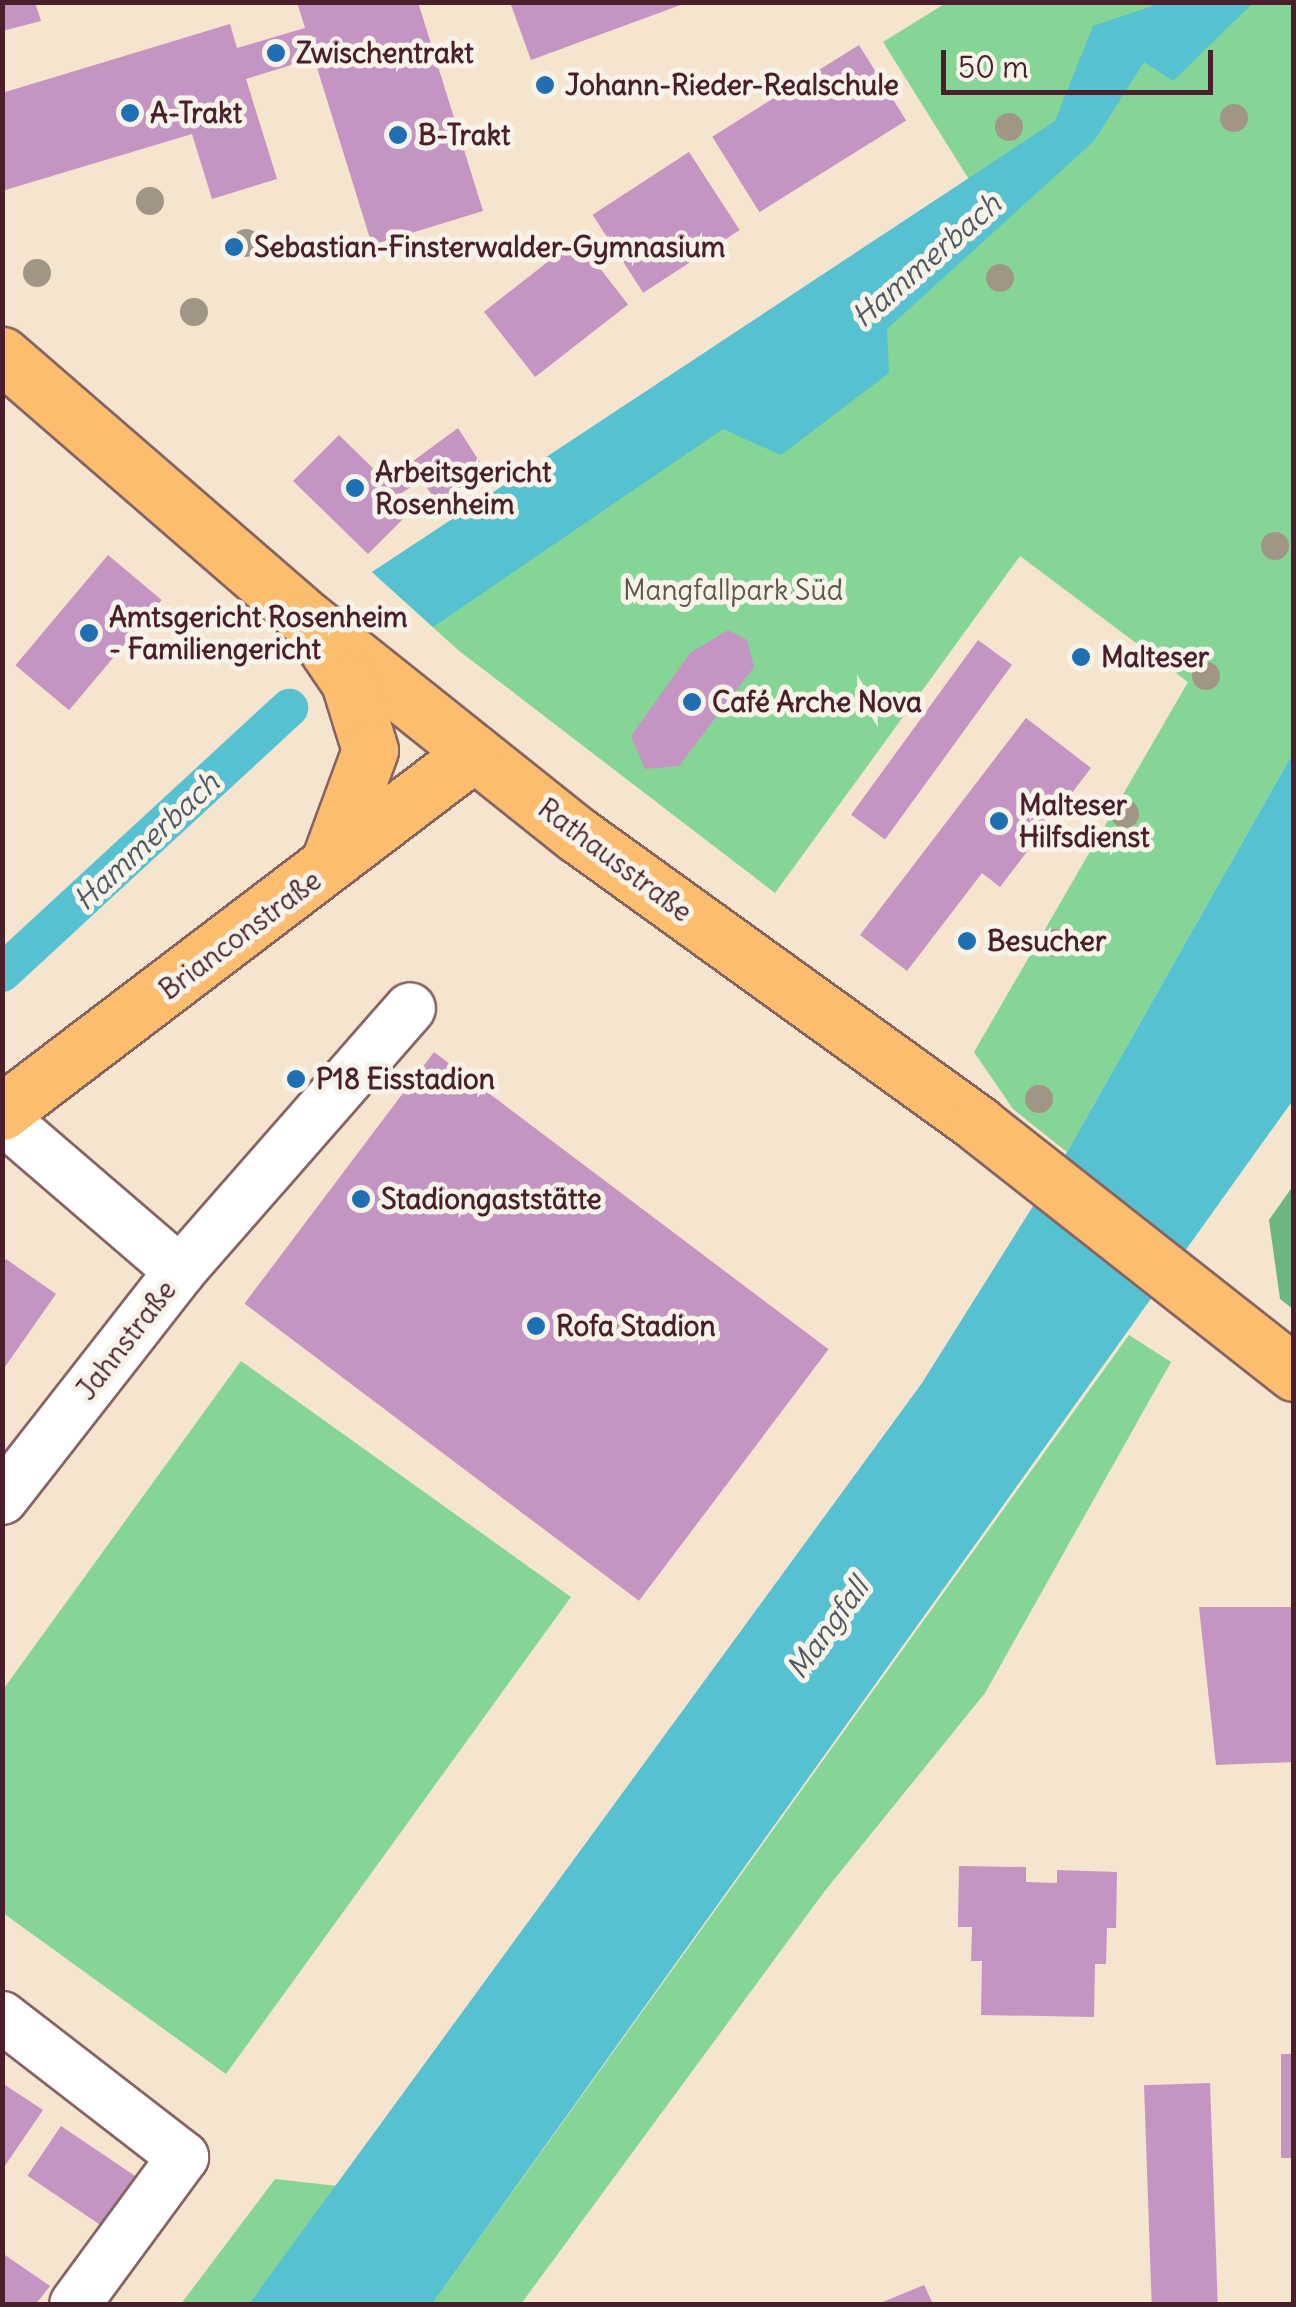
<!DOCTYPE html>
<html>
<head>
<meta charset="utf-8">
<style>
  body { margin:0 }
  #map { position:relative; width:1296px; height:2307px; overflow:hidden; background:#f5e4ce; font-family:Delius,sans-serif }
  div>[style] { position:absolute }
  [style*='--x'] { left:calc(var(--x)*1px); top:calc(var(--y)*1px); width:calc(var(--w)*1px); rotate:calc(var(--a)*1deg) }
  .green>* { inset:0; background:#85d696 }
  .forest>* { inset:0; background:#6cb77f }
  .water>* { inset:0; background:#56c1d1 }
  .canal>* { height:38px; margin:-19px; padding:0 19px; transform-origin:19px; border-radius:19px; background:#56c1d1 }
  .building>* { inset:0; background:#c494c3; transform-origin:0 0 }
  .roads { filter:drop-shadow(2px 0 #866464) drop-shadow(-2px 0 #866464) drop-shadow(0 2px #866464) drop-shadow(0 -2px #866464) }
  .minor>* { height:50px; margin:-25px; padding:0 25px; transform-origin:25px; border-radius:25px; background:#fff }
  .major>* { height:55px; margin:-27.5px; padding:0 27.5px; transform-origin:27.5px; border-radius:27.5px; background:#fcbd6f }
  .trees>* { width:28px; height:28px; margin:-14px; border-radius:50%; background:#a19686 }
  .dots>* { width:28px; height:28px; translate:-50% -50%; box-sizing:border-box; border:5px solid #f7f3e8; border-radius:50% }
  span { translate:-50% -50%; white-space:nowrap; text-align:center; line-height:1.15; -webkit-text-stroke:10px #f7f3e8; paint-order:stroke }
  .poi-label { font-size:28px; color:#4a1f2b; font-weight:700 }
  .left { translate:0 -50%; text-align:left }
  .park-label { font-size:28px; color:#5c564b }
  .street-label { font-size:28px; color:#4a1f2b }
  .water-label { font-size:30px; color:#4e5865; font-style:italic }
  .frame { position:absolute; inset:0; border:5px solid #4a1f2b; pointer-events:none }
  .scale { position:absolute; left:941px; top:50px; width:272px; height:45px; box-sizing:border-box; border:5px solid #4a1f2b; border-top:0; padding-left:12px; font-size:30px; line-height:35px; white-space:nowrap; color:#4a1f2b; -webkit-text-stroke:8px #f7f3e8; paint-order:stroke }
</style>
</head>
<body>
<div id="map">
  <div class="green">
    <i style="clip-path:polygon(946px 3px,1293px 3px,1293px 753px,1067px 1152px,1013px 1109px,974px 1052px,1188px 682px,1020px 556px,775px 893px,458px 650px,372px 572px,970px 181px,883px 42px)"></i>
    <i style="clip-path:polygon(1129px 1335px,1171px 1362px,985px 1693px,824px 1892px,521px 2304px,432px 2304px)"></i>
    <i style="clip-path:polygon(241px 1361px,571px 1597px,226px 2074px,3px 1913px,2px 1691px)"></i>
    <i style="clip-path:polygon(275px 2179px,338px 2186px,249px 2304px,181px 2304px)"></i>
  </div>
  <div class="forest">
    <i style="clip-path:polygon(1293px 1186px,1293px 1309px,1280px 1299px,1269px 1220px)"></i>
  </div>
  <div class="water">
    <i style="clip-path:polygon(1161px 3px,1253px 3px,1173px 81px,1144px 62px,1094px 141px,887px 329px,889px 373px,781px 455px,723px 429px,433px 627px,372px 572px,1055px 121px,1093px 26px)"></i>
    <i style="clip-path:polygon(1293px 753px,1293px 1100px,432px 2304px,249px 2304px,922px 1383px,1067px 1152px)"></i>
  </div>
  <div class="canal">
    <i style="--x:2;--y:973;--w:391;--a:-42.7"></i>
  </div>
  <div class="building">
    <i style="clip-path:polygon(2px 2px,35px 2px,41px 21px,2px 31px)"></i>
    <i style="clip-path:polygon(297px 2px,418px 2px,483px 211px,372px 245px,314px 58px,246px 79px,277px 179px,212px 199px,192px 134px,2px 191px,2px 93px,230px 24px,237px 48px,305px 28px)"></i>
    <i style="clip-path:polygon(510px 2px,686px 2px,686px 3px,531px 60px)"></i>
    <i style="left:859px;top:45px;width:89px;height:173px;rotate:58deg"></i>
    <i style="left:689px;top:152px;width:93px;height:115px;rotate:57deg"></i>
    <i style="left:577px;top:239px;width:83px;height:118px;rotate:52deg"></i>
    <i style="clip-path:polygon(458px 428px,486px 472px,437px 503px,422px 480px,400px 494px,414px 508px,368px 554px,293px 481px,339px 435px,386px 481px)"></i>
    <i style="left:108px;top:555px;width:70px;height:144px;rotate:40deg"></i>
    <i style="clip-path:polygon(728px 630px,747px 640px,754px 667px,679px 766px,645px 769px,631px 736px,690px 653px)"></i>
    <i style="left:978px;top:640px;width:42px;height:216px;rotate:36deg"></i>
    <i style="clip-path:polygon(1026px 718px,1091px 768px,1000px 887px,982px 873px,907px 971px,860px 935px)"></i>
    <i style="left:434px;top:1052px;width:494px;height:315px;rotate:37deg"></i>
    <i style="clip-path:polygon(6px 1259px,56px 1294px,2px 1371px,2px 1265px)"></i>
    <i style="clip-path:polygon(1199px 1607px,1294px 1607px,1294px 1762px,1216px 1765px)"></i>
    <i style="clip-path:polygon(959px 1866px,1026px 1867px,1026px 1882px,1057px 1883px,1057px 1870px,1117px 1872px,1116px 1928px,1107px 1928px,1106px 1964px,1095px 1964px,1094px 2017px,981px 2015px,982px 1961px,971px 1961px,972px 1927px,958px 1927px)"></i>
    <i style="left:1281px;top:2054px;width:13px;height:104px"></i>
    <i style="clip-path:polygon(2px 2083px,43px 2110px,2px 2170px)"></i>
    <i style="left:1210px;top:2083px;width:221px;height:66px;rotate:88deg"></i>
    <i style="left:61px;top:2126px;width:92px;height:60px;rotate:34deg"></i>
    <i style="clip-path:polygon(2px 2253px,50px 2286px,36px 2304px,2px 2304px)"></i>
    <i style="clip-path:polygon(924px 2285px,933px 2304px,878px 2304px)"></i>
  </div>
  <div class="roads">
    <div class="minor">
      <i style="--x:2;--y:1118;--w:235;--a:40.7"></i>
      <i style="--x:2;--y:1499;--w:289;--a:-52"></i>
      <i style="--x:180;--y:1271;--w:349;--a:-48.8"></i>
      <i style="--x:2;--y:2017;--w:229;--a:37.7"></i>
      <i style="--x:183;--y:2157;--w:182;--a:126.3"></i>
    </div>
    <div class="major">
      <i style="--x:2;--y:355;--w:405;--a:40.9"></i>
      <i style="--x:308;--y:620;--w:347;--a:38.6"></i>
      <i style="--x:579;--y:836;--w:493;--a:35.8"></i>
      <i style="--x:979;--y:1125;--w:401;--a:38.2"></i>
      <i style="--x:326;--y:648;--w:41;--a:55.9"></i>
      <i style="--x:349;--y:682;--w:71;--a:72.8"></i>
      <i style="--x:370;--y:750;--w:121;--a:110.2"></i>
      <i style="--x:2;--y:1112;--w:593;--a:-37.26"></i>
    </div>
  </div>
  <div class="trees">
    <i style="left:1234px;top:118px"></i>
    <i style="left:1009px;top:127px"></i>
    <i style="left:150px;top:201px"></i>
    <i style="left:246px;top:243px"></i>
    <i style="left:37px;top:273px"></i>
    <i style="left:1000px;top:278px"></i>
    <i style="left:194px;top:312px"></i>
    <i style="left:1275px;top:546px"></i>
    <i style="left:727px;top:591px"></i>
    <i style="left:1206px;top:676px"></i>
    <i style="left:1125px;top:814px"></i>
    <i style="left:1056px;top:943px"></i>
    <i style="left:1039px;top:1099px"></i>
  </div>
  <div class="dots">
    <i style="left:276px;top:53px;background:#1f6fb2"></i>
    <i style="left:545px;top:85px;background:#1f6fb2"></i>
    <i style="left:130px;top:113px;background:#1f6fb2"></i>
    <i style="left:398px;top:135px;background:#1f6fb2"></i>
    <i style="left:234px;top:247px;background:#1f6fb2"></i>
    <i style="left:355px;top:488px;background:#1f6fb2"></i>
    <i style="left:89px;top:633px;background:#1f6fb2"></i>
    <i style="left:1081px;top:657px;background:#1f6fb2"></i>
    <i style="left:692px;top:702px;background:#1f6fb2"></i>
    <i style="left:999px;top:821px;background:#1f6fb2"></i>
    <i style="left:967px;top:941px;background:#1f6fb2"></i>
    <i style="left:296px;top:1079px;background:#1f6fb2"></i>
    <i style="left:361px;top:1199px;background:#1f6fb2"></i>
    <i style="left:536px;top:1326px;background:#1f6fb2"></i>
  </div>
  <div class="poi-label">
    <span class="left" style="left:296px;top:53px">Zwischentrakt</span>
    <span class="left" style="left:565px;top:85px">Johann-Rieder-Realschule</span>
    <span class="left" style="left:150px;top:113px">A-Trakt</span>
    <span class="left" style="left:418px;top:135px">B-Trakt</span>
    <span class="left" style="left:254px;top:247px">Sebastian-Finsterwalder-Gymnasium</span>
    <span class="left" style="left:375px;top:488px">Arbeitsgericht<br>Rosenheim</span>
    <span class="left" style="left:109px;top:633px">Amtsgericht Rosenheim<br>- Familiengericht</span>
    <span class="left" style="left:1101px;top:657px">Malteser</span>
    <span class="left" style="left:712px;top:702px">Café Arche Nova</span>
    <span class="left" style="left:1019px;top:821px">Malteser<br>Hilfsdienst</span>
    <span class="left" style="left:987px;top:941px">Besucher</span>
    <span class="left" style="left:316px;top:1079px">P18 Eisstadion</span>
    <span class="left" style="left:381px;top:1199px">Stadiongaststätte</span>
    <span class="left" style="left:556px;top:1326px">Rofa Stadion</span>
  </div>
  <div class="park-label">
    <span style="left:733px;top:590px">Mangfallpark Süd</span>
  </div>
  <div class="street-label">
    <span style="left:615px;top:860px;rotate:37deg">Rathausstraße</span>
    <span style="left:240px;top:935px;rotate:-37deg">Brianconstraße</span>
    <span style="left:126px;top:1340px;rotate:-52deg">Jahnstraße</span>
  </div>
  <div class="water-label">
    <span style="left:926px;top:260px;rotate:-41deg">Hammerbach</span>
    <span style="left:146px;top:841px;rotate:-43deg">Hammerbach</span>
    <span style="left:827px;top:1628px;rotate:-54deg">Mangfall</span>
  </div>
  <div class="frame"></div>
  <div class="scale">50 m</div>
</div>
</body>
</html>
